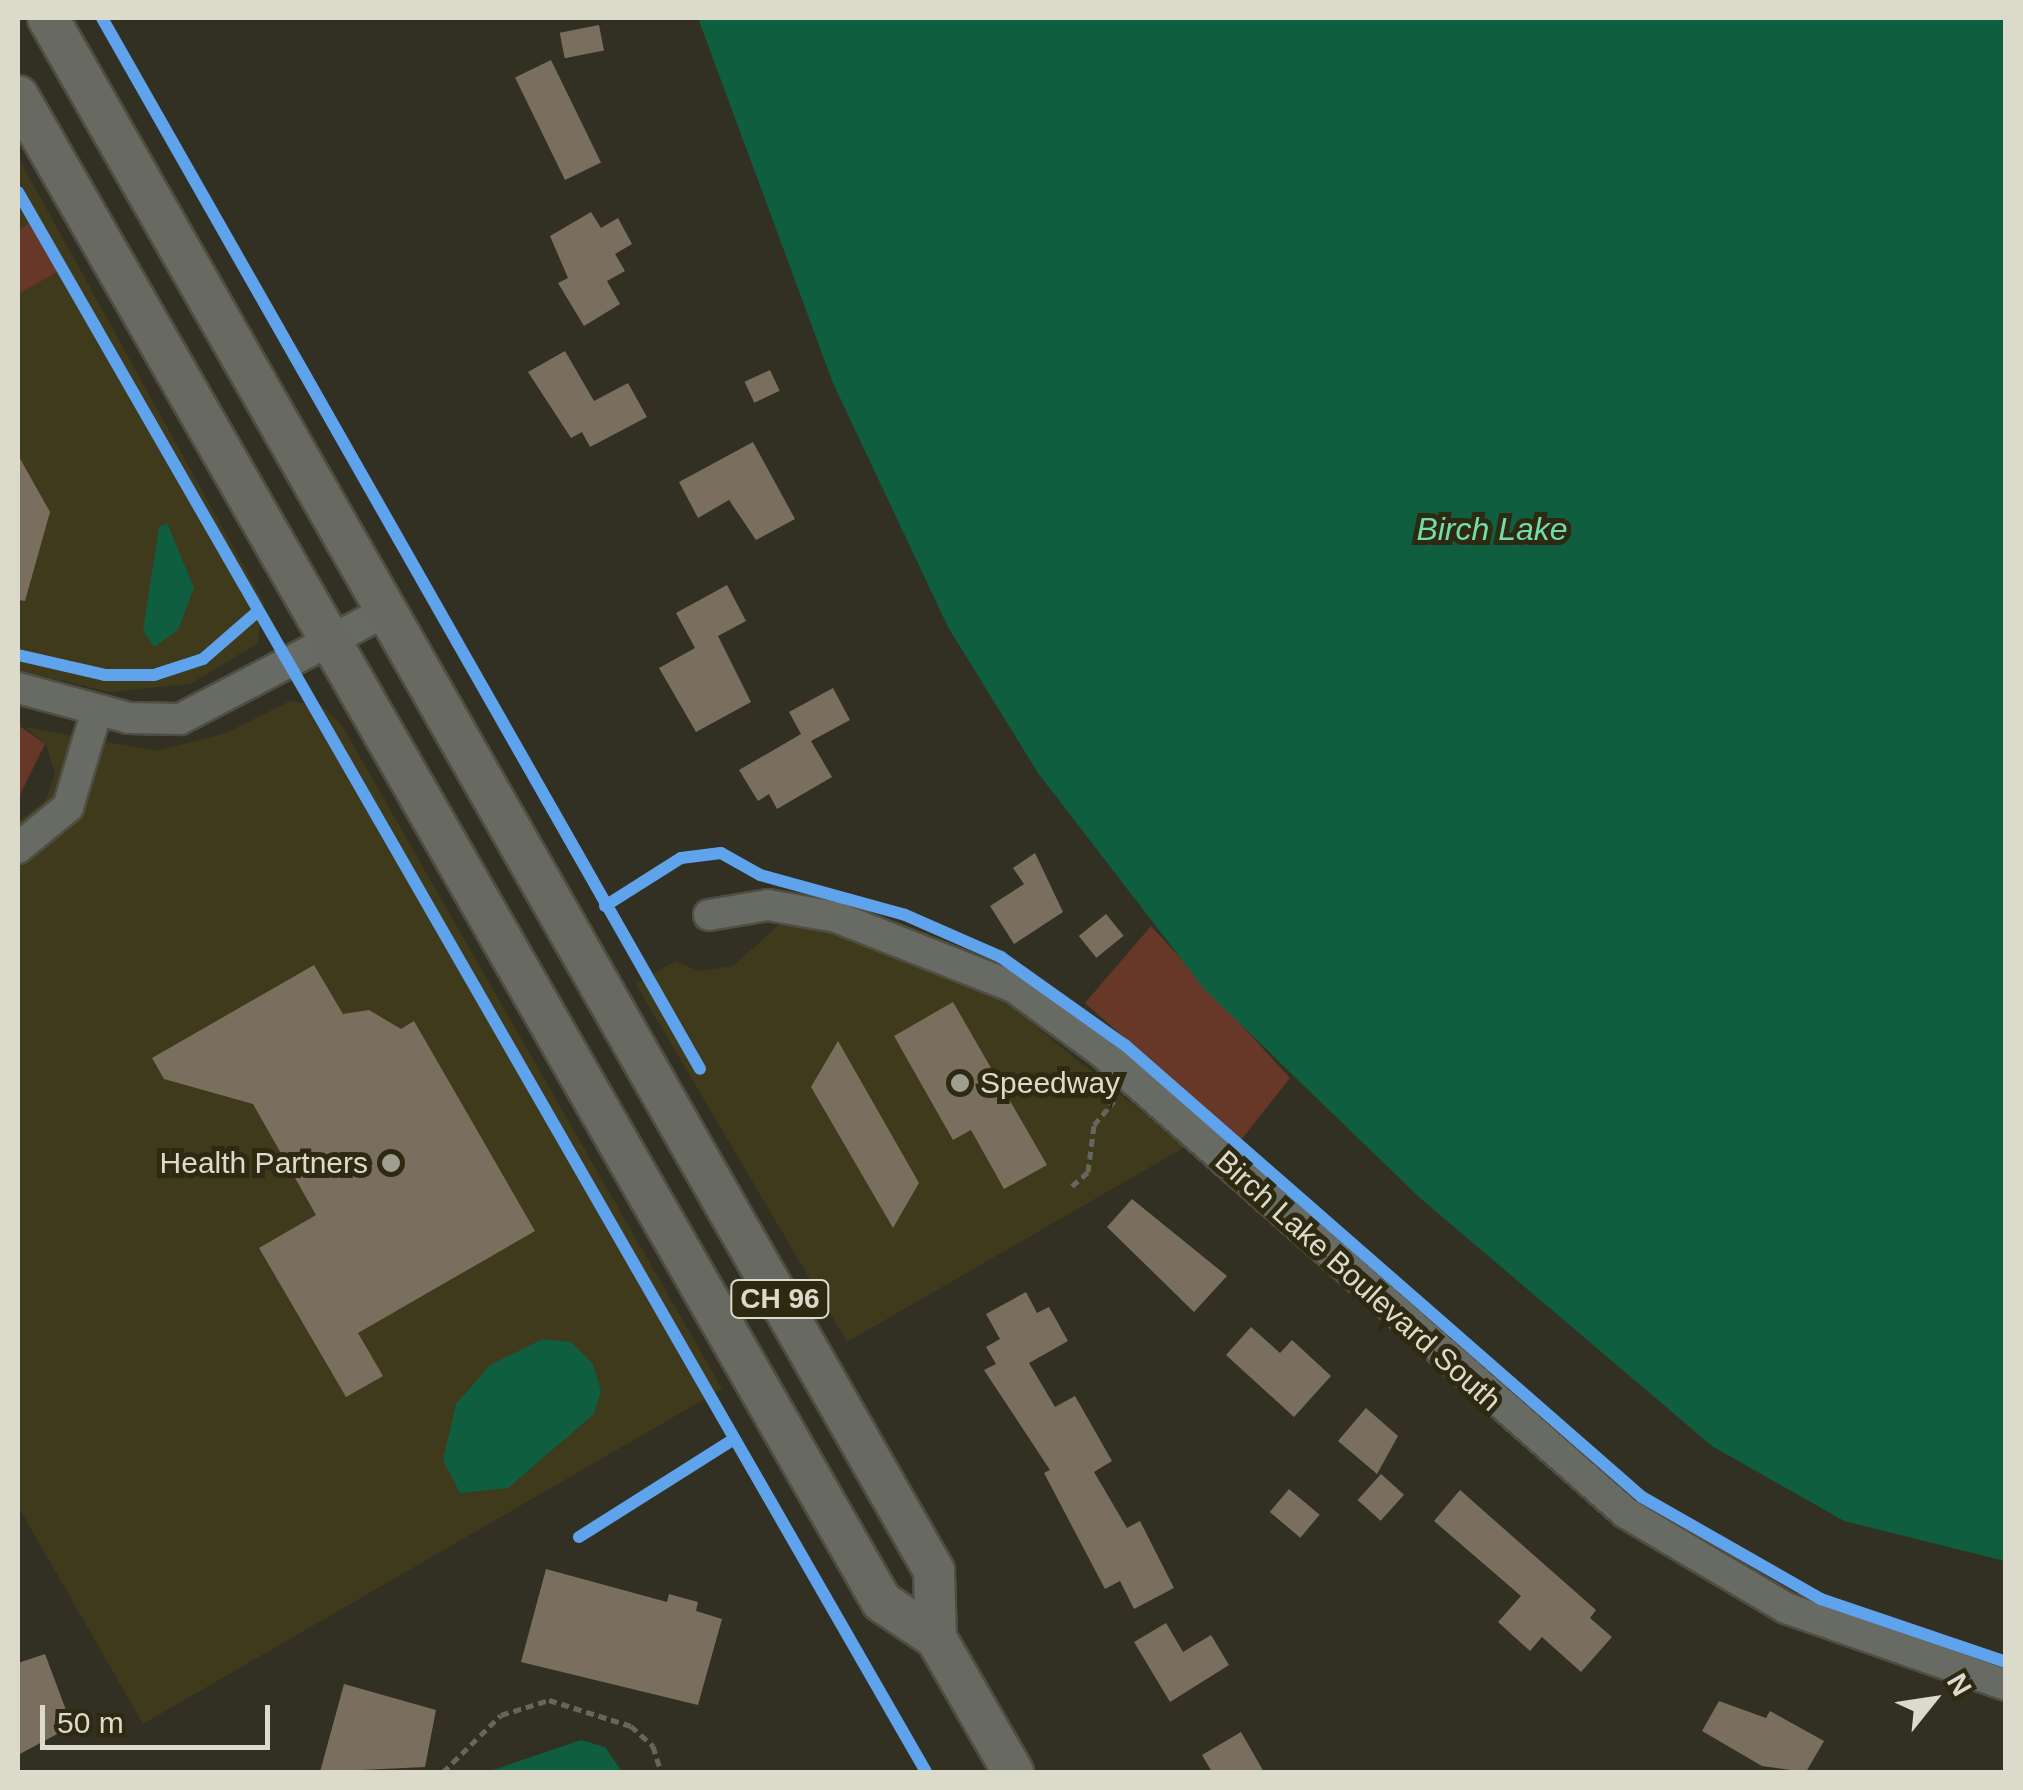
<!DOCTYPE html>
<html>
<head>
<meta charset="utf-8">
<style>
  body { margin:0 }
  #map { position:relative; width:2023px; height:1790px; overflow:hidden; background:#323022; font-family:Helvetica,sans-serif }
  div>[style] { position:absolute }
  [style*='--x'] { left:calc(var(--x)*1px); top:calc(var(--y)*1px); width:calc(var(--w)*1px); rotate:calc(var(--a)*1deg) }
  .built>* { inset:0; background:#3f3a1b }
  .green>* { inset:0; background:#673727 }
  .water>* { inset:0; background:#0f5e3f }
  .building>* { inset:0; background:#7a6f5e; transform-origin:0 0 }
  .path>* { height:5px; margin-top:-2.5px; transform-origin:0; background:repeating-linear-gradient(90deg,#65665e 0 8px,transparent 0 13px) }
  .roads { filter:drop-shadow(2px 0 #4f4e42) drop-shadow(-2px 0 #4f4e42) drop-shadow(0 2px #4f4e42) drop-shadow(0 -2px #4f4e42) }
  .minor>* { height:30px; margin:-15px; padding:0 15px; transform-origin:15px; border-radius:15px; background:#686a64 }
  .major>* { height:40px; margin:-20px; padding:0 20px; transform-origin:20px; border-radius:20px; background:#686961 }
  .cycleway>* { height:12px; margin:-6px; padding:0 6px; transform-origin:6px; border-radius:6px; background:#60a3ed }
  .dots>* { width:28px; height:28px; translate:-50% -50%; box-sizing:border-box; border:5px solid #2e2a11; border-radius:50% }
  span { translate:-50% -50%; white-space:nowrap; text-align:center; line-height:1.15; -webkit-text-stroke:10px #2e2a11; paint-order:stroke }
  .shield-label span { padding:2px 8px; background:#2e2a11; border:2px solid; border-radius:8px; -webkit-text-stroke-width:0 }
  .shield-label { font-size:28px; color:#dcdacb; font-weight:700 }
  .poi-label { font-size:30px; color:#dcdacb }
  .left { translate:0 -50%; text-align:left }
  .right { translate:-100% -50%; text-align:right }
  .street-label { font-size:30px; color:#dcdacb }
  .water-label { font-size:32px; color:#72ddaa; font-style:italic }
  .frame { position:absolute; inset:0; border:20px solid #dcdacb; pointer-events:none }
  .north { position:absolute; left:1883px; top:1650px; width:100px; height:100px; -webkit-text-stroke:8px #2e2a11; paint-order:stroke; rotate:60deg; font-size:28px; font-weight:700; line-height:40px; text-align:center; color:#dcdacb }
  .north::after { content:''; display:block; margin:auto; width:35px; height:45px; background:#dcdacb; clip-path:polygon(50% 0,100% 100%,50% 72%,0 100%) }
  .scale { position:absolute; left:40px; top:1705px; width:230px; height:45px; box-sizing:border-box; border:5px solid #dcdacb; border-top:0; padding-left:12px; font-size:30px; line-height:35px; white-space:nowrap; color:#dcdacb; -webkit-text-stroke:8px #2e2a11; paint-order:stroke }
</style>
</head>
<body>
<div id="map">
  <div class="built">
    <i style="clip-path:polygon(18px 157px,264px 603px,257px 644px,190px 684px,109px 692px,18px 670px)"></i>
    <i style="clip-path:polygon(290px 701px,322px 706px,341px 724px,722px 1389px,143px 1724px,18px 1506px,18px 821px,45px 801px,55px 774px,46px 745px,25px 727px,156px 751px,226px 733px)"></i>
    <i style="clip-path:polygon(781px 923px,865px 940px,1006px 1002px,1185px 1147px,847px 1342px,636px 984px,675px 961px,699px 971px,733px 966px)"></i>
  </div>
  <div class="green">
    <i style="clip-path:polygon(29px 223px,57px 272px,18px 294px,18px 230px)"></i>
    <i style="clip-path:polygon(18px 725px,45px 744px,18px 799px)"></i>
    <i style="clip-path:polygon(1151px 926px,1290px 1078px,1241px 1140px,1085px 1003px)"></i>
  </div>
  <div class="water">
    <i style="clip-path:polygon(698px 18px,2005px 18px,2005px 1561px,1844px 1521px,1712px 1446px,1420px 1198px,1205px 990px,1038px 773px,948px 627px,833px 383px)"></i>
    <i style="clip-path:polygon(167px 523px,194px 588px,178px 630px,154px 647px,143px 630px,159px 527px)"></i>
    <i style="clip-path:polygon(543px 1339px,571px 1342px,593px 1364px,601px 1391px,594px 1414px,508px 1488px,460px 1493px,443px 1460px,456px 1404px,490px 1365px)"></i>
    <i style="clip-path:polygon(581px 1740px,605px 1747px,622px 1772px,487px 1772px)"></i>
  </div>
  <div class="building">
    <i style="left:599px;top:25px;width:26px;height:40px;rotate:79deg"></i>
    <i style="left:551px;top:60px;width:114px;height:40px;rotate:64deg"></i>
    <i style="clip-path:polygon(591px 212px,601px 228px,618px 218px,632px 244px,615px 254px,625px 271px,607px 281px,620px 304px,584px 326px,558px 283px,568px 278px,550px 236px)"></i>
    <i style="clip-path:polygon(565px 351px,594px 401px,628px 383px,647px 417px,590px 447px,582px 432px,571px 438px,528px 372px)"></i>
    <i style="left:770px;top:370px;width:23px;height:28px;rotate:65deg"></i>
    <i style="clip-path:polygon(753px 442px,795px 519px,756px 540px,729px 500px,698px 518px,679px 482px)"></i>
    <i style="clip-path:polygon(18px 455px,50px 512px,25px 601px,18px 600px)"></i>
    <i style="clip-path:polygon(727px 585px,746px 621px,718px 636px,751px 702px,696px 732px,659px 668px,695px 648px,676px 613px)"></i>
    <i style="clip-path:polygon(833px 688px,850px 720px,811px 741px,832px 777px,777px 809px,769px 794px,758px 801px,739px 770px,801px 734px,789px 712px)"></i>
    <i style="clip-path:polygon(1035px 853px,1063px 912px,1014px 944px,990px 906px,1024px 884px,1013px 868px)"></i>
    <i style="left:1106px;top:914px;width:28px;height:35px;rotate:51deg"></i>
    <i style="clip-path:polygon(314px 965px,343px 1014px,369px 1010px,401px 1029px,414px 1021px,535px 1231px,358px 1333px,383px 1376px,346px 1397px,259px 1248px,316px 1215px,253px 1104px,164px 1079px,152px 1058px)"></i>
    <i style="clip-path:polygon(953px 1002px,1047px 1165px,1004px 1189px,971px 1130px,953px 1140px,894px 1036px)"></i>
    <i style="clip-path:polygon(838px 1041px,919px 1183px,893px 1228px,811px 1087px)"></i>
    <i style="clip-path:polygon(1132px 1199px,1227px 1276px,1194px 1312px,1107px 1227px)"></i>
    <i style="clip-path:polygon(1026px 1292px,1037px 1313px,1049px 1307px,1068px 1341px,1029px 1363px,1055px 1407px,1075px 1396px,1112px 1461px,1094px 1472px,1127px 1528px,1140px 1521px,1174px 1588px,1134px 1609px,1120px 1581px,1105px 1589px,1044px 1473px,1050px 1470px,984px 1370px,996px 1364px,986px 1347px,1000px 1339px,986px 1314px)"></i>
    <i style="clip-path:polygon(1251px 1327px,1280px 1353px,1292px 1340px,1331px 1376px,1294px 1417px,1226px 1355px)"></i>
    <i style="clip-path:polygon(1366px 1408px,1398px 1436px,1377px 1474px,1338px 1441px)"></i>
    <i style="left:1381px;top:1474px;width:31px;height:35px;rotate:42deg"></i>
    <i style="left:1289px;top:1489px;width:40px;height:30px;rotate:40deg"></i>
    <i style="clip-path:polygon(1460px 1490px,1596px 1610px,1590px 1618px,1612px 1637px,1581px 1672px,1542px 1637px,1530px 1651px,1498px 1622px,1521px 1596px,1434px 1521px)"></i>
    <i style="clip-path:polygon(546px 1569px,667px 1602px,669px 1594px,698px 1602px,696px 1611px,722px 1619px,698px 1705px,521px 1662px)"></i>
    <i style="clip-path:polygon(1166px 1623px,1183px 1652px,1211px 1635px,1229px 1665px,1170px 1702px,1134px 1642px)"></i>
    <i style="clip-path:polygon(45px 1654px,72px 1726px,18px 1755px,18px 1663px)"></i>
    <i style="clip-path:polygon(344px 1684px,436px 1710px,425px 1767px,320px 1772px)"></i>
    <i style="clip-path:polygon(1719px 1701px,1766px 1718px,1770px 1711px,1824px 1741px,1806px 1772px,1762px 1766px,1702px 1731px)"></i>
    <i style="clip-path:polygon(1241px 1732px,1264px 1772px,1212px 1772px,1202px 1755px)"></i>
  </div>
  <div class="path">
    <i style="--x:1072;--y:1186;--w:21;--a:-41"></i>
    <i style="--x:1088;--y:1172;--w:47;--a:-82.7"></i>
    <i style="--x:1094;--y:1125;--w:31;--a:-50"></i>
    <i style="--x:443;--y:1772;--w:81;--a:-44.5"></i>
    <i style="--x:501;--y:1715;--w:50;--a:-17.4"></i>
    <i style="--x:549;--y:1700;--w:86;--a:17.6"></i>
    <i style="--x:631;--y:1726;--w:30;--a:42"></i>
    <i style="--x:653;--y:1746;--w:27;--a:73"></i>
  </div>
  <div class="roads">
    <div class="minor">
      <i style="--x:18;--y:688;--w:115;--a:15.1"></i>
      <i style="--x:129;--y:718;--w:51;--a:1.1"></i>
      <i style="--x:180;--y:719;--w:233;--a:-27.6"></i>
      <i style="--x:18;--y:848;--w:65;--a:-39.4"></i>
      <i style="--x:68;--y:807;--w:101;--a:-73.4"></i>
      <i style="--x:709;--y:915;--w:60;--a:-9.6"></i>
      <i style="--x:768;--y:905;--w:69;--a:10"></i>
      <i style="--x:836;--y:917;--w:191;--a:21.5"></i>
      <i style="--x:1014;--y:987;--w:109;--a:36.5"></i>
      <i style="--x:1102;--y:1052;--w:698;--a:41.34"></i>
      <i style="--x:1626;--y:1513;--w:186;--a:30.7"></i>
      <i style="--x:1786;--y:1608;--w:233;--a:19.3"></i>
    </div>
    <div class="major">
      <i style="--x:48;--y:18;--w:1788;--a:60.29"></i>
      <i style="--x:934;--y:1571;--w:67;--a:88.3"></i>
      <i style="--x:18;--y:96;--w:1736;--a:60.16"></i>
      <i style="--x:882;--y:1602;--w:65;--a:33.7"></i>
      <i style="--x:936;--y:1638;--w:155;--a:60.1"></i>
    </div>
  </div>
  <div class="cycleway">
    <i style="--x:102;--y:18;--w:1209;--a:60.36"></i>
    <i style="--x:18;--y:192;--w:1822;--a:60.11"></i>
    <i style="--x:18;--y:655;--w:89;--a:12.9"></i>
    <i style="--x:105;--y:675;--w:49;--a:0"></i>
    <i style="--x:154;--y:675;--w:52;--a:-18.1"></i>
    <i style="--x:203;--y:659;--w:72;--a:-41"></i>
    <i style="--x:605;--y:906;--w:90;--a:-32.3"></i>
    <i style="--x:681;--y:858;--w:40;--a:-7.1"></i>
    <i style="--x:721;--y:853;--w:45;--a:29.4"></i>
    <i style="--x:760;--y:875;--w:150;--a:15.4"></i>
    <i style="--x:905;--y:915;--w:105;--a:23.6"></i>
    <i style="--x:1001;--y:957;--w:152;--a:35.4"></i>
    <i style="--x:1125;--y:1045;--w:687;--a:41.16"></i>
    <i style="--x:1642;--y:1497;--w:206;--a:29.7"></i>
    <i style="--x:1821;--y:1599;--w:195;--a:18.8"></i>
    <i style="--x:579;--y:1537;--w:180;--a:-32.3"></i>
  </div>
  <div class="dots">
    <i style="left:960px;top:1083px;background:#a09e90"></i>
    <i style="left:391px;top:1163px;background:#a09e90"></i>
  </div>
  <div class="shield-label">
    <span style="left:780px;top:1299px">CH 96</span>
  </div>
  <div class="poi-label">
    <span class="left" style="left:980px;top:1083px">Speedway</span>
    <span class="right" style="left:368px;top:1163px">Health Partners</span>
  </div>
  <div class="street-label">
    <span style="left:1358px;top:1281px;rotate:42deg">Birch Lake Boulevard South</span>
  </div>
  <div class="water-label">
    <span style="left:1492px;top:529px">Birch Lake</span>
  </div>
  <div class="frame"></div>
  <div class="north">N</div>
  <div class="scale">50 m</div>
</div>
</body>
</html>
